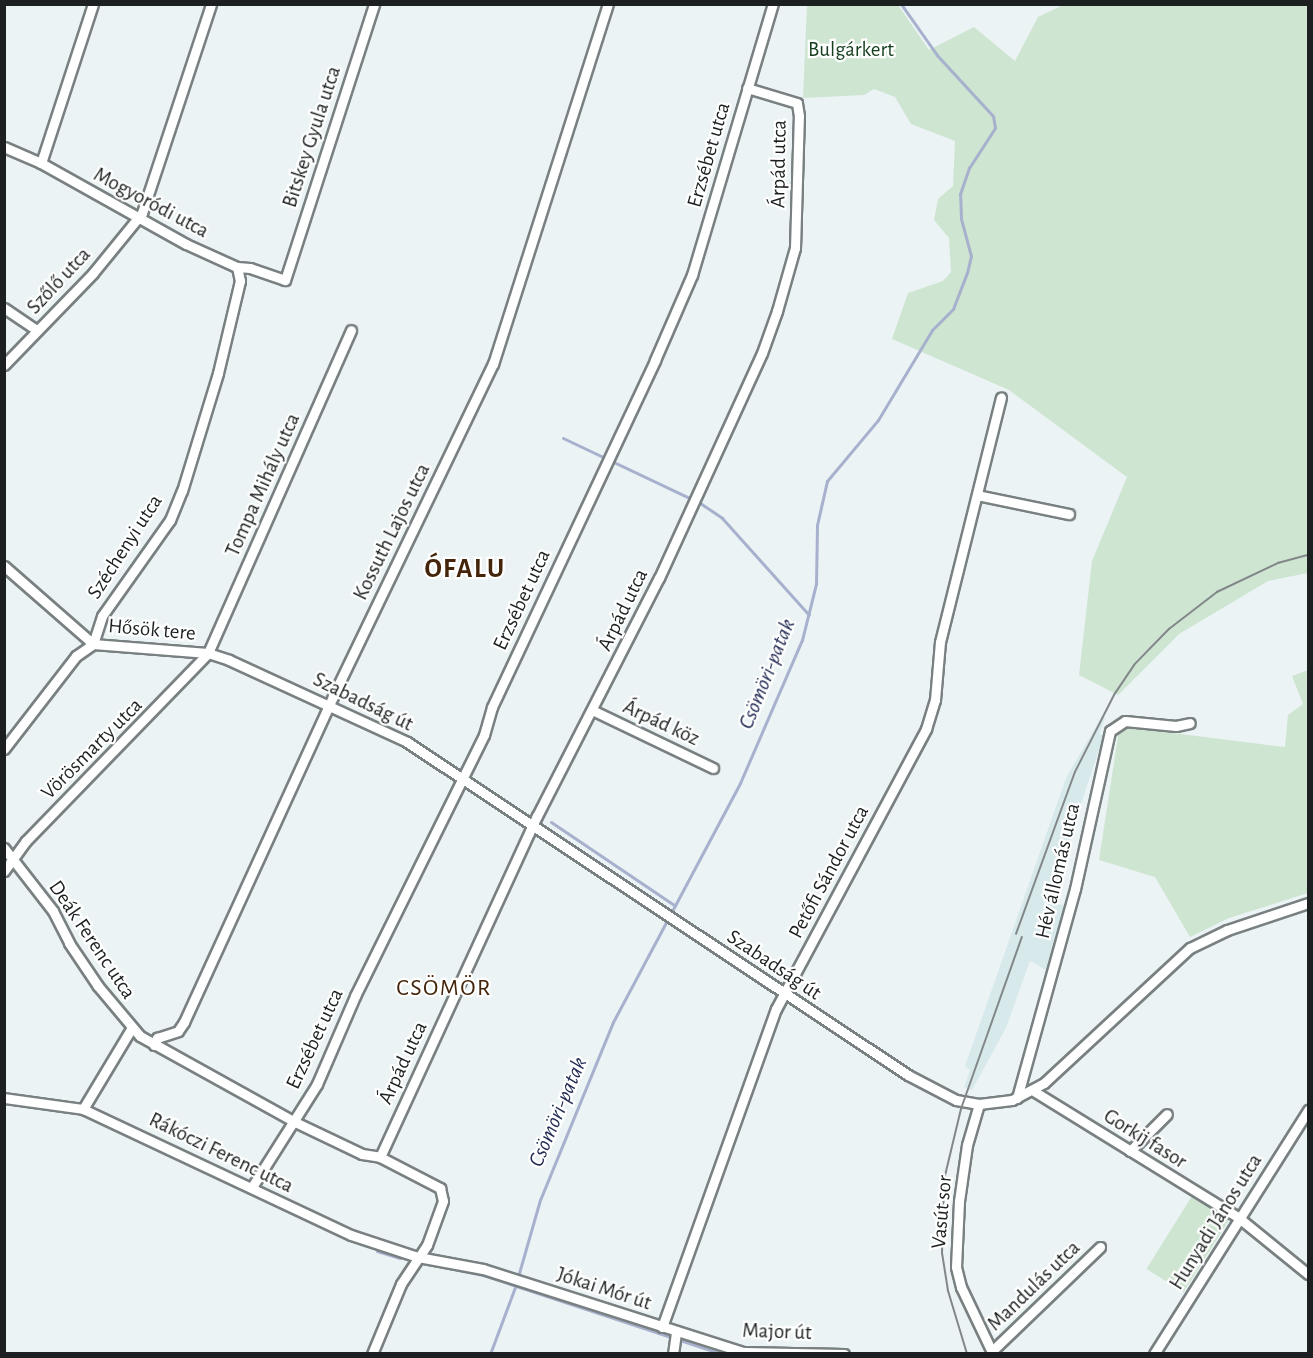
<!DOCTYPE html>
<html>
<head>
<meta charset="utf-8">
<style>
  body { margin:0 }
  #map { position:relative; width:1313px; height:1358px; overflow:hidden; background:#ebf3f5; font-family:"Alegreya Sans",sans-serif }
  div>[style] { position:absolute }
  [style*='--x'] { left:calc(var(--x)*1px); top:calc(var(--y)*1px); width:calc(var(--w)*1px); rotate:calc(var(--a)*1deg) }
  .built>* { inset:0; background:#d8e9ec }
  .green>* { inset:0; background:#cee5d1; transform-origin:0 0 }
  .stream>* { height:3px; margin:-1.5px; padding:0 1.5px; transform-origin:1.5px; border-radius:1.5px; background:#a7b0cd }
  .roads { filter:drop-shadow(2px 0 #798081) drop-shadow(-2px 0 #798081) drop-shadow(0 2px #798081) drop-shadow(0 -2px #798081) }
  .minor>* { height:9px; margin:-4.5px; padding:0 4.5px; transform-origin:4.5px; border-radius:4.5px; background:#fff }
  .tram>* { height:1.5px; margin:-0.75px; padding:0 0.75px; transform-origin:0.75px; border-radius:0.75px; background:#828789 }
  span { translate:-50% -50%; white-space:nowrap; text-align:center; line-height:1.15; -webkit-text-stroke:4.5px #fff; paint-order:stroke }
  .park-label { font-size:21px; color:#153f1e }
  .street-label { font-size:21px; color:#1d2021 }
  .water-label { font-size:22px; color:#232d55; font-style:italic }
  .quarter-label { font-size:24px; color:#44250c; letter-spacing:1.5px }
  .district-label { font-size:27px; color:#44250c; font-weight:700; letter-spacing:1.5px }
  .frame { position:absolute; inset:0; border:6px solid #1d2021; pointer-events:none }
</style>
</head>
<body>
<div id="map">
  <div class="built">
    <i style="clip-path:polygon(1102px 716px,1105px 718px,1099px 734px,1104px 735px,1060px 867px,1066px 869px,1052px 904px,1067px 905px,1048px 971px,1030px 961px,1006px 1028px,972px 1090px,964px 1087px,970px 1070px,965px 1066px,1066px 778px)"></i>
  </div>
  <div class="green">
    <i style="clip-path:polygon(807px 5px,898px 5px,929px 50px,974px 27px,1015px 61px,1038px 17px,1063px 5px,1308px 5px,1308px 573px,1268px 581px,1179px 634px,1118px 695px,1079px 675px,1092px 561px,1127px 477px,1009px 390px,892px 339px,908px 293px,943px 281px,951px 272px,949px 238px,934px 220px,938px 199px,953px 186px,955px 141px,911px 124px,895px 97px,874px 89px,864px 95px,803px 98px)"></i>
    <i style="clip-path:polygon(1308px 670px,1308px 893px,1229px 918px,1190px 937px,1155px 877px,1099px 860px,1119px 730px,1133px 728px,1285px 747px,1288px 715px,1303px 704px,1292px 676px)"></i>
    <i style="left:1192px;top:1196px;width:44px;height:86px;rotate:32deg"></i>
  </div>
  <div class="stream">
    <i style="--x:563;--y:438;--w:152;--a:25.4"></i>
    <i style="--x:700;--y:503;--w:27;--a:34"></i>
    <i style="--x:722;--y:518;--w:130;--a:48.1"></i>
    <i style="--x:551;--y:822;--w:148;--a:34"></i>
    <i style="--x:377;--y:1251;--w:24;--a:17"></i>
    <i style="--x:424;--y:1263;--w:60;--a:11.5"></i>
    <i style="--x:483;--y:1275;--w:252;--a:18.3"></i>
    <i style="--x:490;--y:1354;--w:72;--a:-69.5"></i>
    <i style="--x:515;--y:1287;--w:91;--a:-74"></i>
    <i style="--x:540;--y:1200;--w:192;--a:-67.7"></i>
    <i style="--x:613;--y:1022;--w:271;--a:-62"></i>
    <i style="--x:740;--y:783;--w:156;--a:-66.6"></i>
    <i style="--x:802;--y:640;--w:58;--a:-76"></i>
    <i style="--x:816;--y:584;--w:59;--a:-89"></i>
    <i style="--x:817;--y:525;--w:45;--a:-77.2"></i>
    <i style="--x:827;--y:481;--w:80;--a:-50.1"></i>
    <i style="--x:878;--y:420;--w:105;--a:-59"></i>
    <i style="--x:932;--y:330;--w:30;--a:-45"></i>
    <i style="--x:953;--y:309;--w:39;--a:-69"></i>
    <i style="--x:967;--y:273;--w:17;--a:-77"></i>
    <i style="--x:971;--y:256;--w:38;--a:-105"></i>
    <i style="--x:961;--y:219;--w:25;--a:-92"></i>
    <i style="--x:960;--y:194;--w:28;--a:-71"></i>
    <i style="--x:969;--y:168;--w:48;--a:-57"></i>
    <i style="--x:995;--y:128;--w:12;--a:-99"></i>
    <i style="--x:993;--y:116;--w:83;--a:-132.6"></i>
    <i style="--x:937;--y:55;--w:62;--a:-125.2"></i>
  </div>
  <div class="roads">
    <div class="minor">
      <i style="--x:4;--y:147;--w:40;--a:23.4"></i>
      <i style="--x:41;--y:163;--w:166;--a:29.2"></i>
      <i style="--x:186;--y:244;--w:56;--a:24.3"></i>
      <i style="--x:237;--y:267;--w:13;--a:4"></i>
      <i style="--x:250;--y:268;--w:37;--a:19"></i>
      <i style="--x:285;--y:280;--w:290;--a:-72.1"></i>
      <i style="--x:41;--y:163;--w:167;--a:-71.9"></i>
      <i style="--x:4;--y:308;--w:40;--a:34"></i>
      <i style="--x:4;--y:365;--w:128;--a:-45.9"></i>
      <i style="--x:93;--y:273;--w:77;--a:-50.8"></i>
      <i style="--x:142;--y:213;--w:220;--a:-71.7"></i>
      <i style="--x:977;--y:495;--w:94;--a:11.7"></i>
      <i style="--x:4;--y:566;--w:118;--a:41.2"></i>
      <i style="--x:93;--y:644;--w:29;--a:-72"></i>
      <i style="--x:102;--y:616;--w:118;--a:-54.7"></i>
      <i style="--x:170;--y:520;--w:31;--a:-68"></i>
      <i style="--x:182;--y:491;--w:123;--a:-73"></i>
      <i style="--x:218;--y:373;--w:95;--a:-76.6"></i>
      <i style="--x:240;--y:281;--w:14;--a:-102"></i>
      <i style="--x:594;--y:711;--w:132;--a:25.6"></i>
      <i style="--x:4;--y:749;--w:118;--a:-52.3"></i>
      <i style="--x:76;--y:656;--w:21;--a:-35"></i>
      <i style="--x:93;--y:644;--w:115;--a:4.5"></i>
      <i style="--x:208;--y:653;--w:22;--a:18"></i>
      <i style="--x:229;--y:660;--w:196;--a:24.7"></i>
      <i style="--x:407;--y:742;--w:602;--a:33.61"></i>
      <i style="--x:908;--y:1075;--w:54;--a:27.5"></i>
      <i style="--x:956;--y:1100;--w:23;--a:10"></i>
      <i style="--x:979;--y:1104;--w:33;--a:-7"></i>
      <i style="--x:1012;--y:1100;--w:36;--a:-28"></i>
      <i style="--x:1044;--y:1083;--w:199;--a:-42.8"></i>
      <i style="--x:1190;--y:948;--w:41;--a:-25.9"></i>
      <i style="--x:1227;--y:930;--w:85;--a:-18.4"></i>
      <i style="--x:4;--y:848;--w:80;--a:52.1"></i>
      <i style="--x:53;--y:911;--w:36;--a:63"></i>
      <i style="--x:69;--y:943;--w:52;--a:56"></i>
      <i style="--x:98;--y:986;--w:65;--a:50"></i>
      <i style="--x:140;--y:1036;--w:177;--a:29"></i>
      <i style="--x:295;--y:1122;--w:74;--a:25.5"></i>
      <i style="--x:362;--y:1154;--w:18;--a:9"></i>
      <i style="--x:380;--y:1157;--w:68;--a:27.3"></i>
      <i style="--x:440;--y:1188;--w:13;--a:77"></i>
      <i style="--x:443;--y:1201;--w:47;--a:110"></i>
      <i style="--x:427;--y:1245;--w:47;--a:123.7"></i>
      <i style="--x:401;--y:1284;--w:76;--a:112.5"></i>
      <i style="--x:4;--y:871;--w:37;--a:-54"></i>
      <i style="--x:26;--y:841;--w:262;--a:-45.9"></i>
      <i style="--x:208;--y:653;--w:353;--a:-66.1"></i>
      <i style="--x:154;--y:1045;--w:8;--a:-67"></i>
      <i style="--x:157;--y:1038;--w:22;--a:-18"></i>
      <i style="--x:178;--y:1031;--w:11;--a:-56"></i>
      <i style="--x:184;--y:1022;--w:358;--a:-65.4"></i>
      <i style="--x:333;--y:696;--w:369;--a:-64.3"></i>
      <i style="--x:493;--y:364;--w:378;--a:-72.3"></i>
      <i style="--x:1032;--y:1090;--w:243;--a:31.7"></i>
      <i style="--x:1239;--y:1218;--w:89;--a:39.1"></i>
      <i style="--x:4;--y:1098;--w:80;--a:7.9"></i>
      <i style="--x:83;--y:1109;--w:296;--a:25.2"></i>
      <i style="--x:351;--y:1235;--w:71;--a:18.2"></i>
      <i style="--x:418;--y:1257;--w:66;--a:10.5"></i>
      <i style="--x:483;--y:1269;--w:273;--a:17.7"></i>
      <i style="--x:743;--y:1352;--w:101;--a:1.1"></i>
      <i style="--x:1017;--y:1098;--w:217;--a:-74.5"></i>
      <i style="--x:1075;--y:889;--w:162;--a:-77.5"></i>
      <i style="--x:1110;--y:731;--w:18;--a:-34"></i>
      <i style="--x:1125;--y:721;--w:51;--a:5.6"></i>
      <i style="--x:1176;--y:726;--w:14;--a:-12"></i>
      <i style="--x:979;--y:1104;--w:43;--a:106.3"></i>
      <i style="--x:967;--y:1145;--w:57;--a:98.1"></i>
      <i style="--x:959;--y:1201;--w:66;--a:92.6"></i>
      <i style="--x:956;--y:1267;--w:21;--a:76"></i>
      <i style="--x:961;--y:1287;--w:74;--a:64.5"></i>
      <i style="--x:83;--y:1109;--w:93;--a:-59"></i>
      <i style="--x:1130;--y:1151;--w:52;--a:-45"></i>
      <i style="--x:380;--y:1157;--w:375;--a:-65.3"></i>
      <i style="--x:537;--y:816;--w:267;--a:-62.9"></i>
      <i style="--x:659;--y:578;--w:247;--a:-65.4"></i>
      <i style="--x:762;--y:353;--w:45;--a:-70.3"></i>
      <i style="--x:777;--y:311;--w:66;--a:-74.1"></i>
      <i style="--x:795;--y:248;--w:132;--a:-88.3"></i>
      <i style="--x:799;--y:116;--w:13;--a:-99"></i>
      <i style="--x:797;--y:103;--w:52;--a:-163.3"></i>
      <i style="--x:252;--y:1187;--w:122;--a:-57.7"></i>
      <i style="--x:317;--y:1084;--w:96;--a:-66.6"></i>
      <i style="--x:355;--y:996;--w:291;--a:-63.7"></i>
      <i style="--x:484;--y:735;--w:29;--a:-74"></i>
      <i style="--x:492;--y:707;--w:383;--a:-64.8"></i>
      <i style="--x:655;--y:360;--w:93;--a:-66.5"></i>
      <i style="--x:692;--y:275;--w:283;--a:-73.4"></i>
      <i style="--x:662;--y:1327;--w:338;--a:-70.3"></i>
      <i style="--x:776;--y:1009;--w:318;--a:-61.8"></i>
      <i style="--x:926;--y:729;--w:30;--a:-73"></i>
      <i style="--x:935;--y:700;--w:58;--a:-85.1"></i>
      <i style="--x:940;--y:642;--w:252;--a:-76"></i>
      <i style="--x:992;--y:1351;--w:150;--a:-43.9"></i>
      <i style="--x:673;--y:1354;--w:22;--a:-82"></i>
      <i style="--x:1154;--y:1354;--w:289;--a:-57.7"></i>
    </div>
  </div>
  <div class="tram">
    <i style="--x:1016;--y:934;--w:172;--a:-70"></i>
    <i style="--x:1075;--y:772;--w:86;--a:-63.1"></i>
    <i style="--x:1114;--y:695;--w:36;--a:-56"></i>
    <i style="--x:1134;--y:665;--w:50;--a:-45.8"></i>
    <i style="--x:1169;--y:629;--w:61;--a:-37.6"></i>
    <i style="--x:1217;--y:592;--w:68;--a:-25.4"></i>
    <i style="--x:1278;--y:563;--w:31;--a:-15"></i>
    <i style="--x:967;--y:1354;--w:66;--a:-106.8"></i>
    <i style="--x:948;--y:1291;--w:38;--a:-99"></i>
    <i style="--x:942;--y:1253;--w:73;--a:-88.4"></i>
    <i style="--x:944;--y:1180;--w:73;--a:-76.5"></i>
    <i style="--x:961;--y:1109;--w:182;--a:-70.5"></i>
  </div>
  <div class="park-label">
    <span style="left:851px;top:50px">Bulgárkert</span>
  </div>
  <div class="street-label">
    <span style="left:312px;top:137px;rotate:-72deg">Bitskey Gyula utca</span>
    <span style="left:709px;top:155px;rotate:-74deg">Erzsébet utca</span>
    <span style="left:779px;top:164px;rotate:-89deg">Árpád utca</span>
    <span style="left:151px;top:203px;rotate:28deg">Mogyoródi utca</span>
    <span style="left:59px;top:281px;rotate:-47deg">Szőlő utca</span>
    <span style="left:263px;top:485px;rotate:-66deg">Tompa Mihály utca</span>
    <span style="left:392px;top:532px;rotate:-64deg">Kossuth Lajos utca</span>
    <span style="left:125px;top:547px;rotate:-57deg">Széchenyi utca</span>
    <span style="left:522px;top:600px;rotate:-65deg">Erzsébet utca</span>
    <span style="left:623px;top:610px;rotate:-64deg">Árpád utca</span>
    <span style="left:152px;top:630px;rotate:5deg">Hősök tere</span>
    <span style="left:363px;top:702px;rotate:26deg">Szabadság út</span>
    <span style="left:661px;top:723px;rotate:25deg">Árpád köz</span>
    <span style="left:92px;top:749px;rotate:-45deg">Vörösmarty utca</span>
    <span style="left:1058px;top:871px;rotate:-77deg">Hév állomás utca</span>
    <span style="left:829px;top:872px;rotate:-62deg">Petőfi Sándor utca</span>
    <span style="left:92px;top:940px;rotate:56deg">Deák Ferenc utca</span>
    <span style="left:774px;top:965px;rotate:34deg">Szabadság út</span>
    <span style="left:315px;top:1039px;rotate:-65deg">Erzsébet utca</span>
    <span style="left:403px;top:1063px;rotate:-65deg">Árpád utca</span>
    <span style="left:1145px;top:1139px;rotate:32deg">Gorkij fasor</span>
    <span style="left:221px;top:1153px;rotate:26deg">Rákóczi Ferenc utca</span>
    <span style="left:942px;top:1212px;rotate:-85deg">Vasút sor</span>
    <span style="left:1216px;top:1222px;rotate:-58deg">Hunyadi János utca</span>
    <span style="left:1034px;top:1286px;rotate:-44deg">Mandulás utca</span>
    <span style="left:604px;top:1289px;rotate:18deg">Jókai Mór út</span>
    <span style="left:777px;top:1332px;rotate:2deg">Major út</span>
  </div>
  <div class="water-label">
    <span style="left:767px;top:674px;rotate:-68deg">Csömöri-patak</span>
    <span style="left:558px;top:1112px;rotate:-67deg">Csömöri-patak</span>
  </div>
  <div class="quarter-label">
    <span style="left:444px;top:989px">CSÖMÖR</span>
  </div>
  <div class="district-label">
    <span style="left:465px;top:569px">ÓFALU</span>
  </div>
  <div class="frame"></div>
</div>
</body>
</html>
